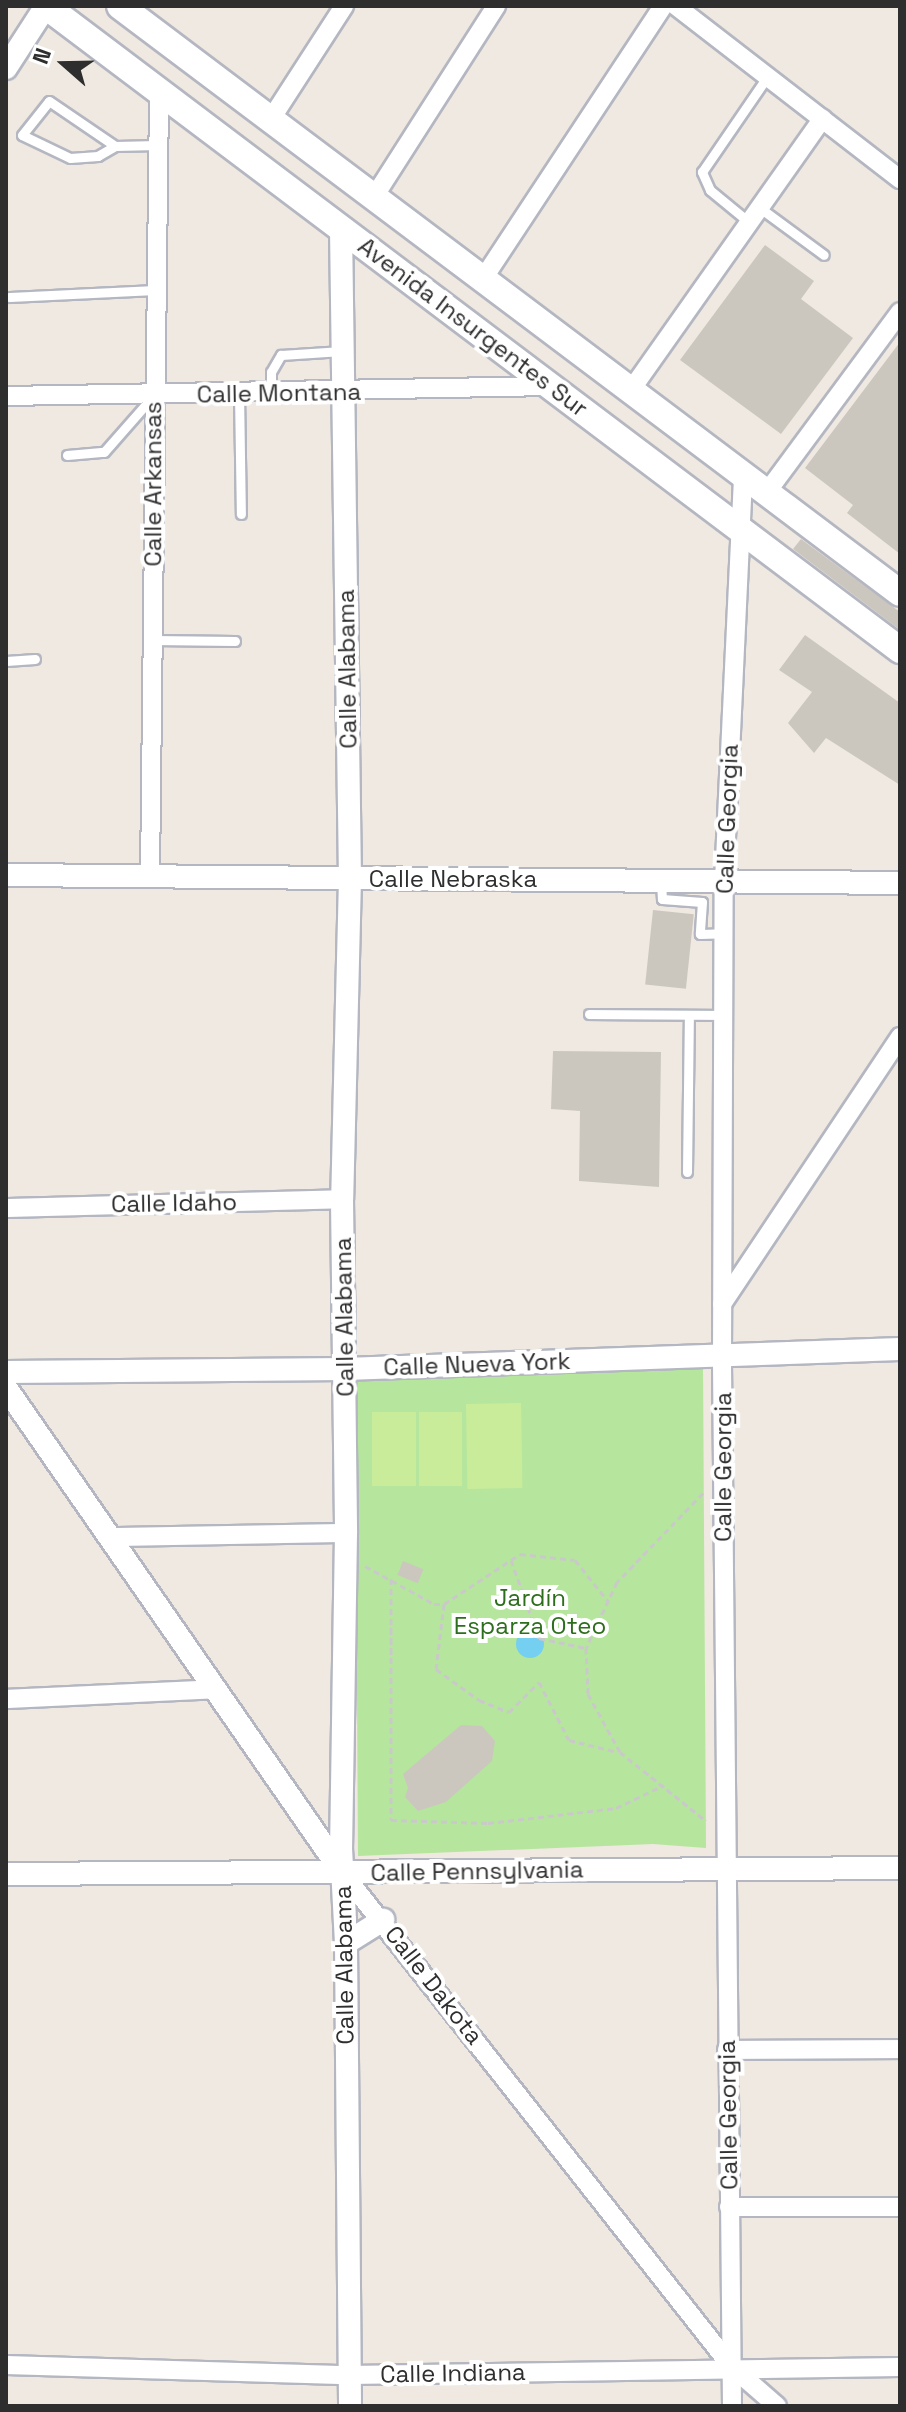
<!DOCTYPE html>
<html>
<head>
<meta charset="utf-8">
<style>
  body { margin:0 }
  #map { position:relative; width:906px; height:2412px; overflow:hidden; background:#efe9e1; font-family:"Space Grotesk",sans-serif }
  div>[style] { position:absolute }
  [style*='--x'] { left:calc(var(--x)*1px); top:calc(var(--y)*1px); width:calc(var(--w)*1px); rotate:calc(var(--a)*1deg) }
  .green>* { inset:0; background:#b6e59e }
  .pitch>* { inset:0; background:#c9ec9a; transform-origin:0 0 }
  .water>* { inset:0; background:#75cff0 }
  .round { border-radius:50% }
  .building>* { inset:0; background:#cbc7bf; transform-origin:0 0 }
  .path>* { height:3px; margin-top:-1.5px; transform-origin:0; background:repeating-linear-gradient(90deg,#c9c9c9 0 6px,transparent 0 10px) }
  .roads { filter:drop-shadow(2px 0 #b4b7c1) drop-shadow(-2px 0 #b4b7c1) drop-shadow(0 2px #b4b7c1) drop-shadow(0 -2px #b4b7c1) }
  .service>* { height:9px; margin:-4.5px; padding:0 4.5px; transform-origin:4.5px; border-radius:4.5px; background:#fff }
  .minor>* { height:18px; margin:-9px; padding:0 9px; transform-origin:9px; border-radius:9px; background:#fff }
  .tertiary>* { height:22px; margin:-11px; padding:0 11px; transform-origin:11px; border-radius:11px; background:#fff }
  .secondary>* { height:26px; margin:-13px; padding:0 13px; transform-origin:13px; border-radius:13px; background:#fff }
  span { translate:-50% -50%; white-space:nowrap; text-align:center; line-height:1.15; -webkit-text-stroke:8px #fff; paint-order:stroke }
  .street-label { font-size:24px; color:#2e2e2e }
  .park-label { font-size:24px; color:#2c6e1b }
  .frame { position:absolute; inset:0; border:8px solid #2e2e2e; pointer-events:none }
  .north { position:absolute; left:24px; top:24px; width:80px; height:80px; -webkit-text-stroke:6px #fff; paint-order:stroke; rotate:290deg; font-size:22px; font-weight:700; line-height:32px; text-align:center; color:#2e2e2e }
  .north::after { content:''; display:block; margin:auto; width:28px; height:36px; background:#2e2e2e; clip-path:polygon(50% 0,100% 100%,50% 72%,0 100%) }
</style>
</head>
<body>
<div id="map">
  <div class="green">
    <i style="clip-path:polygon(703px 1368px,706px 1848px,653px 1844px,358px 1856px,355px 1369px)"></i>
  </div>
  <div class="pitch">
    <i style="left:521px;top:1403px;width:85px;height:55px;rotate:89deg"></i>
    <i style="left:372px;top:1412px;width:44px;height:74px"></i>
    <i style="left:419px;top:1412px;width:43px;height:74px"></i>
  </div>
  <div class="water">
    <i class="round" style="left:516px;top:1630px;width:28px;height:28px"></i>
  </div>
  <div class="building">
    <i style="clip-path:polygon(765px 245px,814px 281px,801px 299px,853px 338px,781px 434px,680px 360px)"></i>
    <i style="clip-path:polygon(900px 342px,900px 554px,847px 513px,853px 505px,805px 468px)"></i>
    <i style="clip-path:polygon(801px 539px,900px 612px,900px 630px,793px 549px)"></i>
    <i style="clip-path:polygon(805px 635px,900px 703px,900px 785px,826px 738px,814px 753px,788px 723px,812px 692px,779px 670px)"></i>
    <i style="left:653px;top:910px;width:41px;height:75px;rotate:6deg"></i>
    <i style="clip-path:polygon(553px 1051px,661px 1052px,659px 1187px,579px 1181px,580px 1111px,551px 1109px)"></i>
    <i style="left:403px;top:1561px;width:22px;height:15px;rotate:22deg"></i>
    <i style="clip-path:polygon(461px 1725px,482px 1726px,495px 1741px,492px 1761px,446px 1802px,418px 1811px,405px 1797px,408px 1788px,403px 1774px)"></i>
  </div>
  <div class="path">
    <i style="--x:703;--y:1493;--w:124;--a:134"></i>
    <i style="--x:617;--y:1582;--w:73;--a:115.2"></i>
    <i style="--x:586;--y:1648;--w:46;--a:87.5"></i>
    <i style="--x:588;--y:1694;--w:66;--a:61.1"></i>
    <i style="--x:620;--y:1752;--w:110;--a:38.7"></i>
    <i style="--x:511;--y:1560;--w:83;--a:70.3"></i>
    <i style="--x:539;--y:1638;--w:48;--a:12"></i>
    <i style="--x:365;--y:1566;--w:79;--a:28.8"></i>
    <i style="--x:434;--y:1604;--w:10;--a:0"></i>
    <i style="--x:444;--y:1604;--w:91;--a:-33.3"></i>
    <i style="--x:520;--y:1554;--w:55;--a:6.2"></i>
    <i style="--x:575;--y:1560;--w:53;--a:51.2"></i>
    <i style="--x:391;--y:1578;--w:242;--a:90"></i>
    <i style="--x:391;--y:1820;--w:97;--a:1.8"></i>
    <i style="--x:488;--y:1823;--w:129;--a:-6.7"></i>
    <i style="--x:616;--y:1808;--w:53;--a:-25.6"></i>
    <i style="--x:444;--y:1604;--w:65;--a:97"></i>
    <i style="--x:436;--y:1669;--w:53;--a:35.8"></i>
    <i style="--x:479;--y:1700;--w:32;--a:22"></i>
    <i style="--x:509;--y:1712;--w:42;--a:-45"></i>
    <i style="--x:539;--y:1682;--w:65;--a:62.7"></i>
    <i style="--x:569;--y:1740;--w:50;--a:13.8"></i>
  </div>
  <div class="roads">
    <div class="service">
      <i style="--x:115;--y:146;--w:20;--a:150"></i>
      <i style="--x:98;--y:156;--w:28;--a:176"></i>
      <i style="--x:70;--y:158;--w:53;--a:-154.4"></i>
      <i style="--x:22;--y:135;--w:43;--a:-51.5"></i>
      <i style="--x:49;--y:101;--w:80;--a:34.3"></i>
      <i style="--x:115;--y:146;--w:43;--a:-1.3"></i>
      <i style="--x:760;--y:208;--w:79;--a:36.3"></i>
      <i style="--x:750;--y:223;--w:52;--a:-140.5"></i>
      <i style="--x:710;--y:190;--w:20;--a:-114"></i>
      <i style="--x:702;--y:172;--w:115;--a:-55.6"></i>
      <i style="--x:9;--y:297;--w:147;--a:-2.7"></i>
      <i style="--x:271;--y:391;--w:19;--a:-90"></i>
      <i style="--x:271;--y:372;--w:20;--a:-60"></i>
      <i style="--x:281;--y:355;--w:61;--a:-3.8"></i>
      <i style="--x:239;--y:393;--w:121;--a:89.1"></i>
      <i style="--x:67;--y:455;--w:37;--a:-5"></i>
      <i style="--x:104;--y:452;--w:76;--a:-48.7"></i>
      <i style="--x:152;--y:640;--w:83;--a:0.7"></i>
      <i style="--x:6;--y:661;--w:29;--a:-4"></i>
      <i style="--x:661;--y:881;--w:18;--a:87"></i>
      <i style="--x:662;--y:899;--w:40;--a:4.3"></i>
      <i style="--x:702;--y:902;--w:32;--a:94"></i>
      <i style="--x:700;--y:934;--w:24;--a:-2"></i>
      <i style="--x:589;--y:1014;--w:135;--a:0.4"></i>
      <i style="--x:687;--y:1172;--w:157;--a:-89.3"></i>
    </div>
    <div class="minor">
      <i style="--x:676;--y:6;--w:283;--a:37.7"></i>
      <i style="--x:271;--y:119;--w:135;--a:-57.1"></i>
      <i style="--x:374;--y:197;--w:227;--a:-57.4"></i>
      <i style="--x:483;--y:279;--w:327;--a:-56.6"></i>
      <i style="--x:631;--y:390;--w:332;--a:-54.8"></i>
      <i style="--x:6;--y:396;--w:545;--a:-1.05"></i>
      <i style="--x:767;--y:492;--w:224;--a:-53.5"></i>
      <i style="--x:150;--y:876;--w:784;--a:-89.34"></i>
      <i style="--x:6;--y:1208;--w:336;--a:-1.5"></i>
      <i style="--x:722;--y:1304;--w:321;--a:-56.3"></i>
      <i style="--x:112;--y:1537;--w:234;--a:-1"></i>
      <i style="--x:6;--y:1699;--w:211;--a:-2.7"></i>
      <i style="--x:342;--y:1872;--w:629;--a:51.78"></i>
      <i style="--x:731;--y:2366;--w:61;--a:41"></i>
      <i style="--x:727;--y:2050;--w:173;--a:-0.3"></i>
      <i style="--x:729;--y:2207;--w:171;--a:0"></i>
      <i style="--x:6;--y:2365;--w:342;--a:1.7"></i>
      <i style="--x:348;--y:2375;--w:552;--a:-0.83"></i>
      <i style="--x:732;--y:2406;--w:1051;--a:-90.55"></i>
      <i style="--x:722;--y:1355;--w:474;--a:-89.8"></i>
      <i style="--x:724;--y:881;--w:407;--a:-87.3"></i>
    </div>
    <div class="tertiary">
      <i style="--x:6;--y:68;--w:74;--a:-57.2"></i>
      <i style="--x:341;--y:228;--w:650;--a:89.21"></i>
      <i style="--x:350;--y:878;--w:321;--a:91.4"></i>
      <i style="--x:342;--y:1199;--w:334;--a:89.3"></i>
      <i style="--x:346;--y:1533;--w:315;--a:90.9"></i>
      <i style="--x:341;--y:1848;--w:95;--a:87"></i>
      <i style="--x:346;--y:1943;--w:463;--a:89.5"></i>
      <i style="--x:6;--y:875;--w:894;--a:0.51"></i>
      <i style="--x:6;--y:1372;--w:339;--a:-0.5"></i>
      <i style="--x:345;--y:1369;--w:555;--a:-2.06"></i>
      <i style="--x:6;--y:1388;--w:589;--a:55.23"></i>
      <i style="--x:6;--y:1874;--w:894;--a:-0.38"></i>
      <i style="--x:346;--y:1943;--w:44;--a:-31.9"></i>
    </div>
    <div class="secondary">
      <i style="--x:46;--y:6;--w:1070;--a:37.02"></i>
      <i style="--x:120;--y:6;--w:976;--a:36.96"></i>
    </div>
  </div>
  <div class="street-label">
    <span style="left:473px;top:327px;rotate:37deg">Avenida Insurgentes Sur</span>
    <span style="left:279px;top:393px;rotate:-1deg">Calle Montana</span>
    <span style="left:153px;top:484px;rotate:-90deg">Calle Arkansas</span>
    <span style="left:347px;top:669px;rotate:-91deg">Calle Alabama</span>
    <span style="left:727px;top:819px;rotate:-88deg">Calle Georgia</span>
    <span style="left:453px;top:879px">Calle Nebraska</span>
    <span style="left:174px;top:1203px;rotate:-1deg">Calle Idaho</span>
    <span style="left:344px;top:1317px;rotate:-91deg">Calle Alabama</span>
    <span style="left:477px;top:1364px;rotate:-2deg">Calle Nueva York</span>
    <span style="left:723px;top:1467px;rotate:-90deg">Calle Georgia</span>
    <span style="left:477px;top:1871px;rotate:-1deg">Calle Pennsylvania</span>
    <span style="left:344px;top:1965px;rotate:-91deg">Calle Alabama</span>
    <span style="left:434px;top:1985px;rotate:52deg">Calle Dakota</span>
    <span style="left:728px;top:2115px;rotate:-91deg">Calle Georgia</span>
    <span style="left:453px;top:2373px;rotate:-1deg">Calle Indiana</span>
  </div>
  <div class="park-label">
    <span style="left:530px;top:1612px">Jardín<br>Esparza Oteo</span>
  </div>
  <div class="frame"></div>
  <div class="north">N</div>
</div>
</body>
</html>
